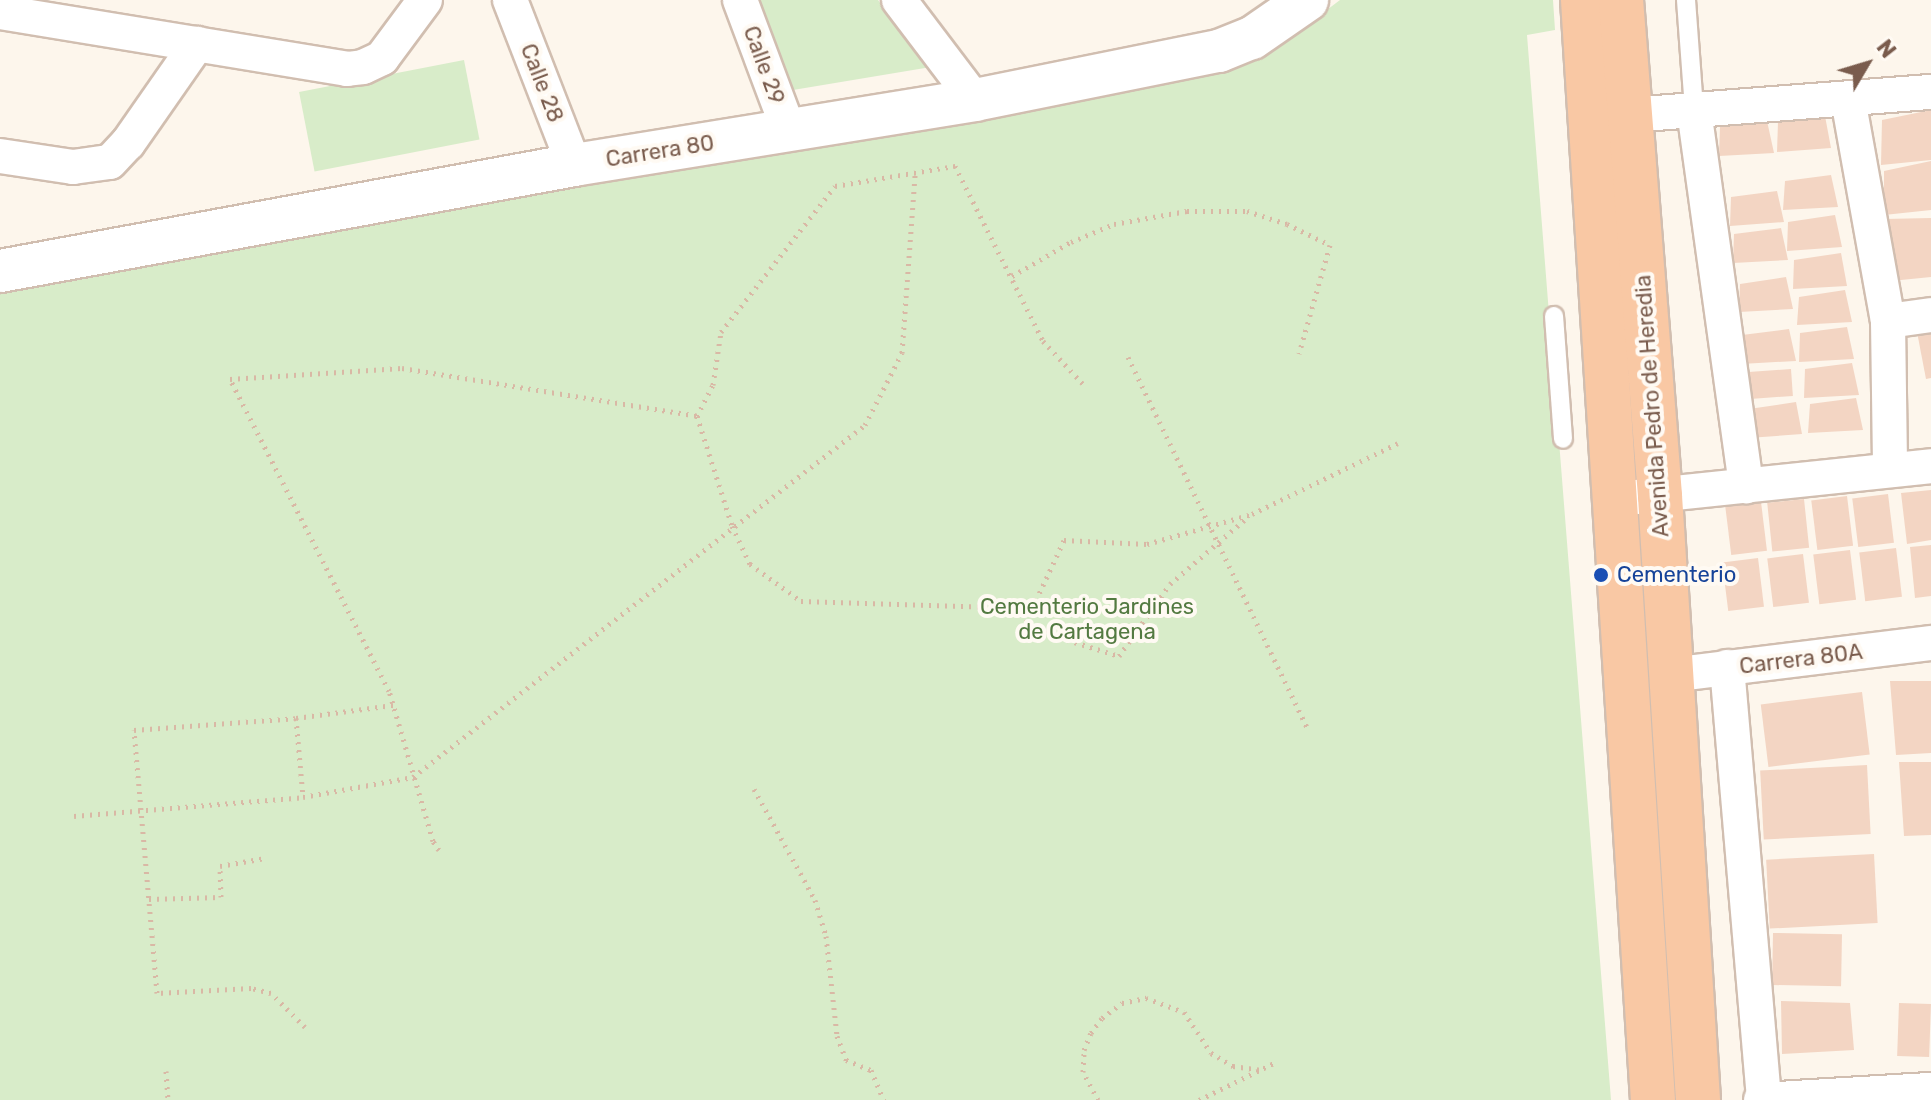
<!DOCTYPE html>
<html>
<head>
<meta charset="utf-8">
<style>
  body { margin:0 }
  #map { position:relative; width:1931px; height:1100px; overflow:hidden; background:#fdf6ec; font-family:Rubik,sans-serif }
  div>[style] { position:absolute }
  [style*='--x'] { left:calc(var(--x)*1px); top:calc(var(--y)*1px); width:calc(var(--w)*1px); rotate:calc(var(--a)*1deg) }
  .green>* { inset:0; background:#d8ecc9; transform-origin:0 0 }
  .building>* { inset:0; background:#f3d5c3; transform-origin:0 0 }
  .path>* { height:5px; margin-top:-2.5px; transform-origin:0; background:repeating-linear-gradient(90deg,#d9b8a5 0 2px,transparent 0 8px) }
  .roads { filter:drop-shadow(2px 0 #d1beb0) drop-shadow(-2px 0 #d1beb0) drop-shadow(0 2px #d1beb0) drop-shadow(0 -2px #d1beb0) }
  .service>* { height:18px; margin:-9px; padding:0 9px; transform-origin:9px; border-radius:9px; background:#fff }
  .minor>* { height:34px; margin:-17px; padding:0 17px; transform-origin:17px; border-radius:17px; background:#fff }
  .tertiary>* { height:42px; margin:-21px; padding:0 21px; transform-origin:21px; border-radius:21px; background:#fff }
  .trunk>* { height:44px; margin:-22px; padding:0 22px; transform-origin:22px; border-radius:22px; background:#f9c8a4 }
  .dots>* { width:22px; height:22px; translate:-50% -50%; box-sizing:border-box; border:4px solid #fffaf3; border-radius:50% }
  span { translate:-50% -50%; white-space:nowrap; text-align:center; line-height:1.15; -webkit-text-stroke:8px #fffaf3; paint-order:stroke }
  .street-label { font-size:22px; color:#7a5c4d }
  .transit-label { font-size:22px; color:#164399 }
  .left { translate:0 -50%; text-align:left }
  .park-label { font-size:22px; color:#537a41 }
  .north { position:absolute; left:1827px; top:24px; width:80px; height:80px; -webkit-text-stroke:6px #fffaf3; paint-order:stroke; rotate:52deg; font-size:22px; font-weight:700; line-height:32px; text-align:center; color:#7a5c4d }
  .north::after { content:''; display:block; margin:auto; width:28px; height:36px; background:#7a5c4d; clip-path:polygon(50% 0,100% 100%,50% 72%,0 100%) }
</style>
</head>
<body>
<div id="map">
  <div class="green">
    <i style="clip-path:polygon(753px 0,878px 0,931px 67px,787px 91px)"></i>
    <i style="clip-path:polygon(1340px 0,1553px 0,1555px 30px,1527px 35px,1611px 1100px,0 1100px,0 282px,1234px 65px,1278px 47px)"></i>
    <i style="left:464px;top:60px;width:81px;height:168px;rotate:79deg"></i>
  </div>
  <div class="building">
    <i style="clip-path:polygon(1931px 110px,1931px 160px,1881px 165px,1882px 120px)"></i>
    <i style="clip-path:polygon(1825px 116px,1831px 148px,1777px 152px,1778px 122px)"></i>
    <i style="clip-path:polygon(1767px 121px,1774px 153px,1719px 156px,1720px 127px)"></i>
    <i style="clip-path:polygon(1931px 161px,1931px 210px,1884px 215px,1884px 171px)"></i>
    <i style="clip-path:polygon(1831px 175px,1838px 207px,1783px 210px,1785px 181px)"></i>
    <i style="clip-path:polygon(1777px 191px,1784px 222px,1730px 226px,1731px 197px)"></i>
    <i style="clip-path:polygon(1835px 215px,1842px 247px,1787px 251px,1788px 222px)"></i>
    <i style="clip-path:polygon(1931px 218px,1931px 277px,1891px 281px,1884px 219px)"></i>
    <i style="clip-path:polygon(1781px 228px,1788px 260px,1733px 263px,1734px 234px)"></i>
    <i style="clip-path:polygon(1841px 253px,1847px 286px,1793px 289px,1794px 260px)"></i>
    <i style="clip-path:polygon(1786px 277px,1793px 309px,1739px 312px,1740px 284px)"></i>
    <i style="clip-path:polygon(1845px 290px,1852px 322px,1797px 325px,1799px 297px)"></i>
    <i style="clip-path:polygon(1847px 327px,1854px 359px,1799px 362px,1800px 333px)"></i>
    <i style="clip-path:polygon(1789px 329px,1796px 361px,1741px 364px,1742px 335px)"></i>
    <i style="clip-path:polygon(1931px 330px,1931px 378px,1926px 379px,1917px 332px)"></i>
    <i style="clip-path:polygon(1852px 363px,1859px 395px,1804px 398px,1805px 369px)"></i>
    <i style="left:1791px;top:369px;width:27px;height:46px;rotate:86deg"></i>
    <i style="clip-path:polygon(1856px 398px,1863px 430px,1808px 433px,1810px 404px)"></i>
    <i style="clip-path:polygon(1796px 402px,1802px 434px,1748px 438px,1749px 409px)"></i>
    <i style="clip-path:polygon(1931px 490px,1931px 540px,1907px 544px,1901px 493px)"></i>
    <i style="left:1888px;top:494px;width:49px;height:36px;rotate:83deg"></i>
    <i style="left:1847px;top:496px;width:50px;height:36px;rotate:83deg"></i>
    <i style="left:1804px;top:499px;width:49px;height:37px;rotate:84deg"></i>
    <i style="left:1761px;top:502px;width:49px;height:36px;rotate:83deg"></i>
    <i style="clip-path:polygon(1931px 545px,1931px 596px,1915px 598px,1910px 547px)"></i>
    <i style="left:1896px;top:548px;width:49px;height:37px;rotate:83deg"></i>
    <i style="left:1850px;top:550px;width:50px;height:37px;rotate:83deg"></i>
    <i style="left:1803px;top:554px;width:49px;height:36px;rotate:83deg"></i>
    <i style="left:1758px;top:558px;width:49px;height:36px;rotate:83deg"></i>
    <i style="clip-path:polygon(1890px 681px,1931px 681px,1931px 753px,1896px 755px)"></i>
    <i style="left:1862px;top:692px;width:63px;height:102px;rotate:83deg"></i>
    <i style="clip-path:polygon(1899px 762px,1931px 762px,1931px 835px,1904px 836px)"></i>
    <i style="left:1867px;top:765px;width:69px;height:107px;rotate:87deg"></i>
    <i style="left:1874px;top:854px;width:69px;height:108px;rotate:87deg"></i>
    <i style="left:1773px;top:933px;width:69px;height:52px;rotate:1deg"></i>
    <i style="clip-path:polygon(1781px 1001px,1850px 1003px,1854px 1050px,1782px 1054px)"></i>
    <i style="left:1899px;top:1003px;width:32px;height:53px;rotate:2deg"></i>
  </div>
  <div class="path">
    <i style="--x:1012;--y:276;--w:68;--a:-30"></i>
    <i style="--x:1071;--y:242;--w:47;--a:-22.7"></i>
    <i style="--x:1114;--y:224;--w:74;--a:-10.1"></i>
    <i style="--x:1187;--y:211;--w:60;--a:0"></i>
    <i style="--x:1247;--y:211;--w:42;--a:18"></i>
    <i style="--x:1287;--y:224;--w:48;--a:26"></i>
    <i style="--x:1330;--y:245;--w:113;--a:105.9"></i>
    <i style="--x:1128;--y:357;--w:415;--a:64.2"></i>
    <i style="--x:697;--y:416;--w:35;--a:-63"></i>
    <i style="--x:713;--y:385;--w:54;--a:-81.4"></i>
    <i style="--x:721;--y:332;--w:185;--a:-52"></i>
    <i style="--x:835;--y:186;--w:122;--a:-9.5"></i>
    <i style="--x:955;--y:166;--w:196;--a:63.3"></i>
    <i style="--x:1043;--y:341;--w:60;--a:47"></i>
    <i style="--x:1026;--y:622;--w:90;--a:-65.1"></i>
    <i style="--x:1064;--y:540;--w:83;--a:2.8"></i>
    <i style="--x:1147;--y:544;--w:109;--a:-15.9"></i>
    <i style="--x:1252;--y:514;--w:162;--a:-25.9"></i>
    <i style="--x:1029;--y:628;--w:94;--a:17.3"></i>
    <i style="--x:1119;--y:656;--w:88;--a:-54.7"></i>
    <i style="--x:1170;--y:584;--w:103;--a:-40.7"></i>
    <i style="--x:296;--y:718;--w:79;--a:84.9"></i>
    <i style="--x:754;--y:789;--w:127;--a:61.2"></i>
    <i style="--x:815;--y:900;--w:38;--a:73"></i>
    <i style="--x:826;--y:936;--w:101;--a:83.7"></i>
    <i style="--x:837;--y:1036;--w:26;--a:69"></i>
    <i style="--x:846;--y:1060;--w:27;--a:22"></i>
    <i style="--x:871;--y:1070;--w:33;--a:67"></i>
    <i style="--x:74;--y:816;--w:230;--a:-4.7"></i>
    <i style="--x:303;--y:797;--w:112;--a:-10.3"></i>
    <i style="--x:413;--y:777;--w:573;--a:-37.91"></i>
    <i style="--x:865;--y:425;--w:81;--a:-62.8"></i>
    <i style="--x:902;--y:353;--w:179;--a:-85.8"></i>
    <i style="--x:439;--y:850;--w:11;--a:-124"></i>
    <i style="--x:433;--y:841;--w:156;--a:-106.3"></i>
    <i style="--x:389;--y:691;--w:350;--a:-117"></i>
    <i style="--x:230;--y:379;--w:172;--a:-3.7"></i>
    <i style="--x:402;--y:368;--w:299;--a:9.2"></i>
    <i style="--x:697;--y:416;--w:115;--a:72.3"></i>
    <i style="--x:732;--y:526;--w:42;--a:64.7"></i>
    <i style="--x:750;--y:564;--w:63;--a:36"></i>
    <i style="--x:801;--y:601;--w:220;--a:1.8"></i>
    <i style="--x:149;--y:899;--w:72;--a:-1.6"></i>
    <i style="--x:221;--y:897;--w:31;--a:-92"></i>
    <i style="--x:220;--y:866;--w:46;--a:-10.1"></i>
    <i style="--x:305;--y:1027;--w:48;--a:-135"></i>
    <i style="--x:271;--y:993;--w:21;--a:-166"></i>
    <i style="--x:251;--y:988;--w:94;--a:177"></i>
    <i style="--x:157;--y:993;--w:264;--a:-95"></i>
    <i style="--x:134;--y:730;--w:162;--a:-4.2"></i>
    <i style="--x:296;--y:718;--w:98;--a:-7.6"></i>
    <i style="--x:166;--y:1071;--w:29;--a:86"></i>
    <i style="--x:1098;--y:1100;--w:32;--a:-118"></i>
    <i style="--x:1083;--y:1072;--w:22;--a:-87"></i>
    <i style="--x:1084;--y:1050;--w:18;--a:-68"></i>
    <i style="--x:1091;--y:1033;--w:19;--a:-54"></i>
    <i style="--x:1102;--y:1018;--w:25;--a:-37"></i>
    <i style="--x:1122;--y:1003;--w:25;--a:-12"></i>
    <i style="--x:1146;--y:998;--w:40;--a:20.2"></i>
    <i style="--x:1184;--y:1012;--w:49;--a:56.6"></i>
    <i style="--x:1211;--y:1053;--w:26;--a:31"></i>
    <i style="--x:1233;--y:1066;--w:27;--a:8"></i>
    <i style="--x:1199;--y:1100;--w:84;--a:-26.3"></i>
  </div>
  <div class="roads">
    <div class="service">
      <i style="--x:1686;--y:0;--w:110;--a:85.8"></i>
      <i style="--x:1554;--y:316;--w:123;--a:85.8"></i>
    </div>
    <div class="minor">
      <i style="--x:510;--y:0;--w:177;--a:68.8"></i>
      <i style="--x:740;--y:0;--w:140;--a:69.5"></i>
      <i style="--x:899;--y:0;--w:126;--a:52.8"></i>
      <i style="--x:0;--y:12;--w:352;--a:9.3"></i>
      <i style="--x:347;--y:69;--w:16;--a:-7"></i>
      <i style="--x:363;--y:67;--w:21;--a:-25"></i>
      <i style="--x:382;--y:58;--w:72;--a:-53.4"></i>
      <i style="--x:1848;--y:99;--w:226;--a:79.8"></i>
      <i style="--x:1888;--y:321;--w:148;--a:89.2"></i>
      <i style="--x:1694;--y:110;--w:380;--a:82.1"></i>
      <i style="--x:1630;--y:115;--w:302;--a:-4.4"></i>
      <i style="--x:0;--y:156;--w:74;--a:8.6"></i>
      <i style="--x:73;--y:167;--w:37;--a:-8"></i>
      <i style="--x:110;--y:162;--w:26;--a:-47"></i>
      <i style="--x:128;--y:143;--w:121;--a:-55.1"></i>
      <i style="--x:1888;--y:321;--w:43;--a:-7.9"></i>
      <i style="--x:1637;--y:497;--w:296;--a:-6"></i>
      <i style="--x:1727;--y:667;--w:435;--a:85.1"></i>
      <i style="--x:1670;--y:675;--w:263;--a:-7"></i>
      <i style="--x:1761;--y:1100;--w:170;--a:-3.4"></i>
    </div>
    <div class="tertiary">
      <i style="--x:0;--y:271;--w:584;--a:-10.46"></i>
      <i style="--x:574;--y:165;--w:406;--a:-9.2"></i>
      <i style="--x:975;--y:100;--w:249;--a:-11.4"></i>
      <i style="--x:1219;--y:51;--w:35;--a:-22"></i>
      <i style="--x:1252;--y:38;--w:67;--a:-34.6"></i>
    </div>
    <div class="trunk">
      <i style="--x:1583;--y:0;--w:1102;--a:86.36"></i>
      <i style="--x:1621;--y:0;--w:498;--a:85.5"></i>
      <i style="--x:1660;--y:496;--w:605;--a:86.4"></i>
    </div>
  </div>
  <div class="dots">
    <i style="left:1601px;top:575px;background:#1a4fb4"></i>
  </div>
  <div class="street-label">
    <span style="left:764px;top:65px;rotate:70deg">Calle 29</span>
    <span style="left:542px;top:83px;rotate:69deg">Calle 28</span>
    <span style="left:660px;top:151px;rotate:-9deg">Carrera 80</span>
    <span style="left:1652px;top:406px;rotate:-94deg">Avenida Pedro de Heredia</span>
    <span style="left:1801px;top:659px;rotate:-7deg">Carrera 80A</span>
  </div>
  <div class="transit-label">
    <span class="left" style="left:1617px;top:575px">Cementerio</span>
  </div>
  <div class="park-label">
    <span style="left:1087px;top:619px">Cementerio Jardines<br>de Cartagena</span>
  </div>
  <div class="north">N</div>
</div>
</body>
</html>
